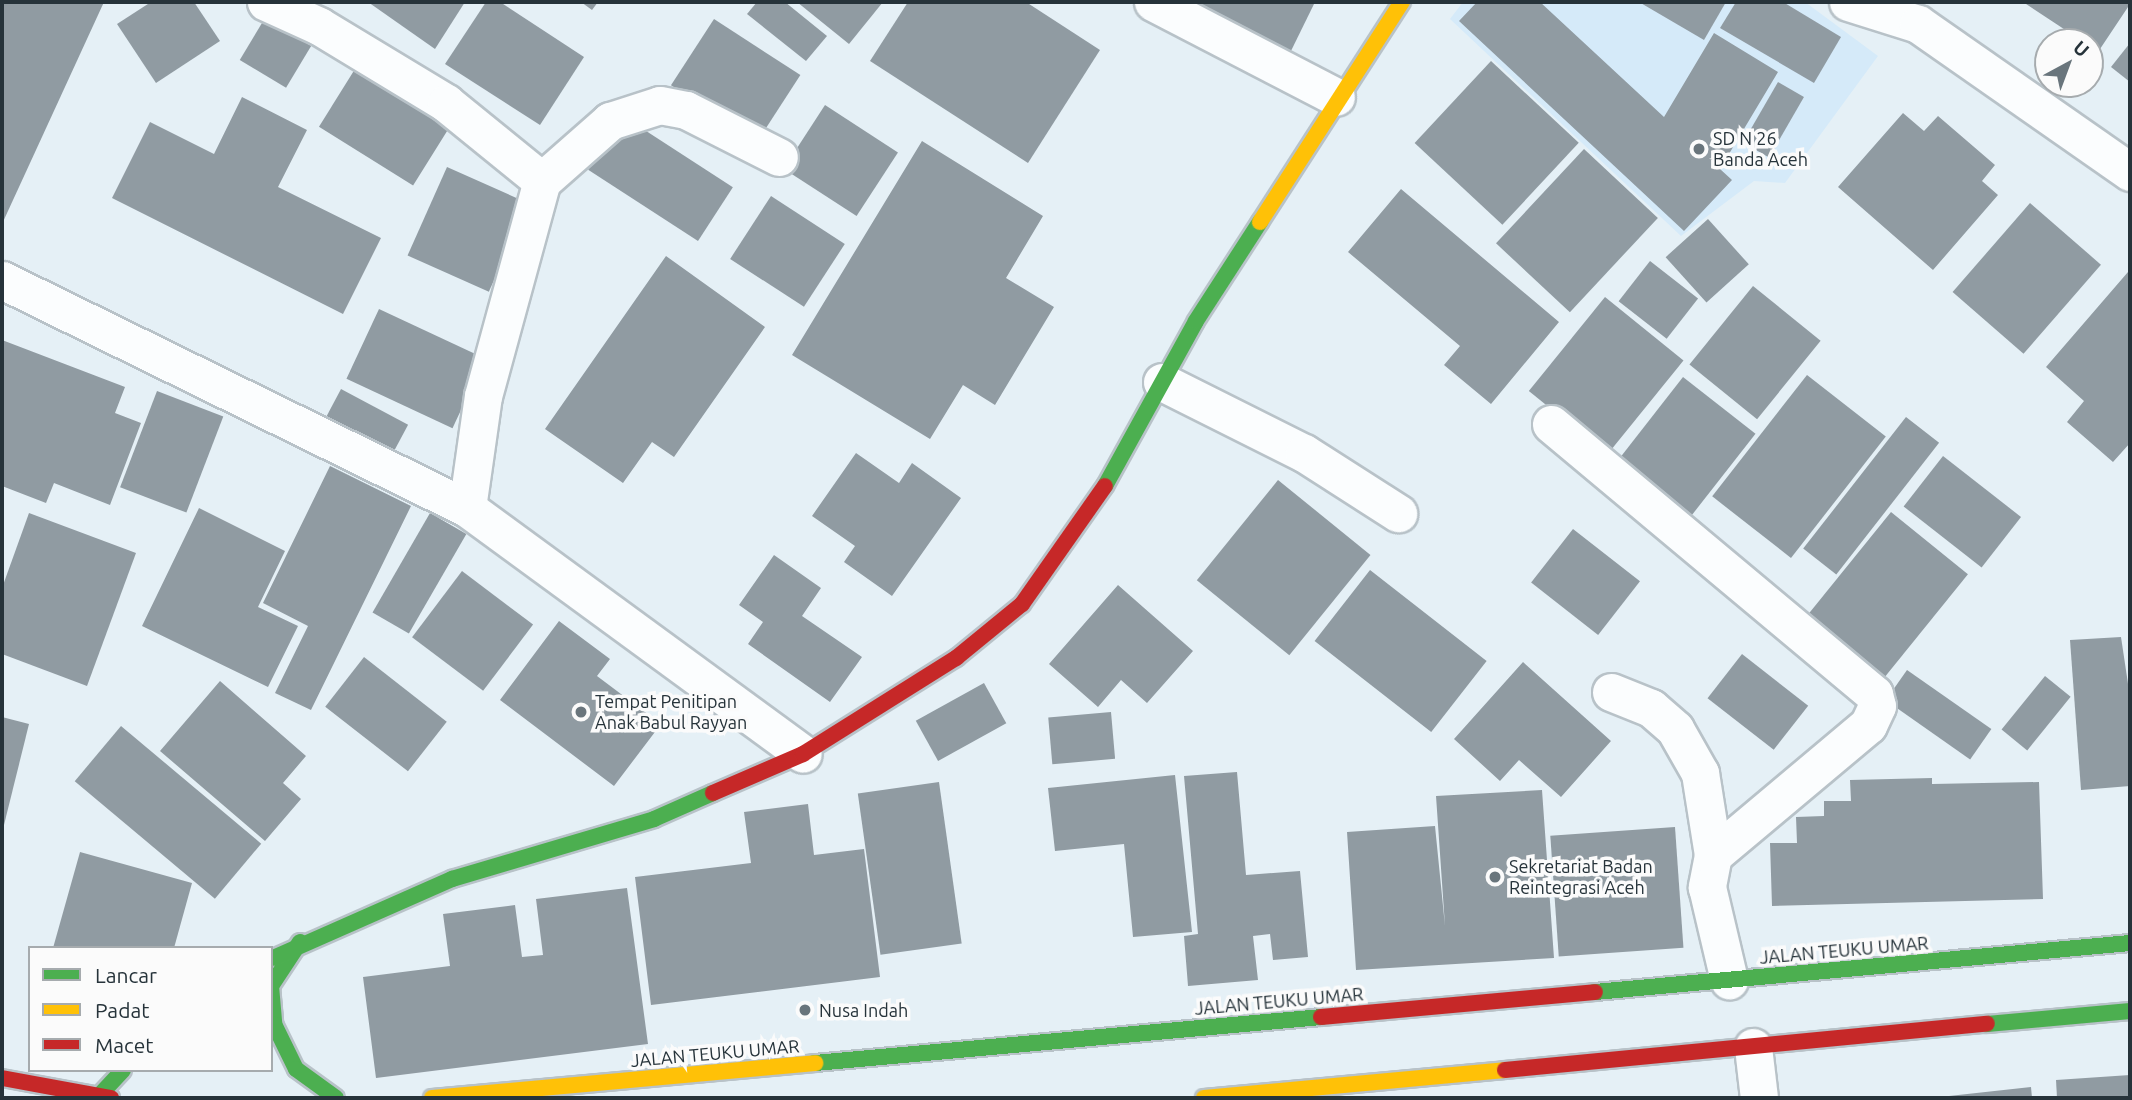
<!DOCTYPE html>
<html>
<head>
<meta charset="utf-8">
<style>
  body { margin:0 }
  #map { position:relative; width:2132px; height:1100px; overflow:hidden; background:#e5f0f6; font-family:Ubuntu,sans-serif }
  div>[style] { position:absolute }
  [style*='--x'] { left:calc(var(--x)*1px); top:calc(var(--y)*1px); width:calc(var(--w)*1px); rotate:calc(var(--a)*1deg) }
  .built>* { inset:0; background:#d5eaf9 }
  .building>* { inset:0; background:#909ba2; transform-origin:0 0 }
  .roads { filter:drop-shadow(2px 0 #b8c2c8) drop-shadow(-2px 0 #b8c2c8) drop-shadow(0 2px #b8c2c8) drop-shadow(0 -2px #b8c2c8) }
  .street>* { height:37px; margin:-18.5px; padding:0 18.5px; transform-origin:18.5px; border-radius:18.5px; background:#fbfdfe }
  .fast>* { height:16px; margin:-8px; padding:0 8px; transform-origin:8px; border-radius:8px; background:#4caf50 }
  .slow>* { height:16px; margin:-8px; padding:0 8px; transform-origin:8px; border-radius:8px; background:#ffc107 }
  .jam>* { height:16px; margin:-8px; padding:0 8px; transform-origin:8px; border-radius:8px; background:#c62828 }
  .dots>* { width:19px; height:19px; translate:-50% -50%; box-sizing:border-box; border:4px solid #fbfbfb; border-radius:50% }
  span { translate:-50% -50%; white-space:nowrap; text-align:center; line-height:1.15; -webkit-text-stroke:7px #fbfbfb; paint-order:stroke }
  .poi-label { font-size:18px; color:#26333a }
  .left { translate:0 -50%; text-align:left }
  .street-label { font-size:18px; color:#26333a }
  .frame { position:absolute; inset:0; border:4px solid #26333a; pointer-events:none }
  .legend { position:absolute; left:28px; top:946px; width:245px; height:126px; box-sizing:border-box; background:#fbfbfb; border:2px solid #a6abae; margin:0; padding:9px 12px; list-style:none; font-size:21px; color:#26333a }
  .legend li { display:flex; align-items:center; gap:14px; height:35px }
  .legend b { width:35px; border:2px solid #a6abae }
  .north { position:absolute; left:2034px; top:28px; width:70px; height:70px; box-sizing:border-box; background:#fbfbfb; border:2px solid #a6abae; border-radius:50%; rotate:41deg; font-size:19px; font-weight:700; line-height:28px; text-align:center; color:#26333a }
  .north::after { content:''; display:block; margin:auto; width:24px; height:32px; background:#69757c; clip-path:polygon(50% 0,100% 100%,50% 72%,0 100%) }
</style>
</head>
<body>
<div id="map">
  <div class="built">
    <i style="clip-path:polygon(1463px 2px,1805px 2px,1878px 56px,1785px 183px,1754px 181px,1681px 236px,1450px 19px)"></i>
  </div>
  <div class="building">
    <i style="clip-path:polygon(2px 2px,104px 2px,2px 224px)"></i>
    <i style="clip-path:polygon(151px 2px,194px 2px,220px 41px,156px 83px,117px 24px)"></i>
    <i style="clip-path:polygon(368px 2px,465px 2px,435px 49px)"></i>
    <i style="clip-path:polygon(486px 2px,500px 2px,584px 57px,540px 125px,445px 64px)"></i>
    <i style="clip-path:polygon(581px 2px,598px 2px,592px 10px)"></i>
    <i style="clip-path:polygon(757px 2px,785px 2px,827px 36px,806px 61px,747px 14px)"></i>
    <i style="clip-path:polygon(797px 2px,883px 2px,849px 44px)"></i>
    <i style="clip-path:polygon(908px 2px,1026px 2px,1100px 50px,1028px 163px,870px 61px)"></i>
    <i style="clip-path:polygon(1181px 2px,1315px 2px,1289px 55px)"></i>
    <i style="clip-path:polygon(1477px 2px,1540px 2px,1664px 117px,1714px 33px,1778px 72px,1720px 169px,1732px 180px,1684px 231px,1459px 21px)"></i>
    <i style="clip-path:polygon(1639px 2px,1726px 2px,1704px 40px)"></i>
    <i style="clip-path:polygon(1736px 2px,1783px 2px,1841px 37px,1814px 83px,1720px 28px)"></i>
    <i style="clip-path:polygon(2023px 2px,2130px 2px,2130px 4px,2090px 64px,2090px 42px,2068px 42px,2073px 35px)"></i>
    <i style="left:265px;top:18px;width:54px;height:49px;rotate:31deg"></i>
    <i style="left:714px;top:19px;width:103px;height:79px;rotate:33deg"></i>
    <i style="clip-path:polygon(2130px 43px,2130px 82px,2111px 67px)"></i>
    <i style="left:1491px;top:61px;width:120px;height:112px;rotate:43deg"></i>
    <i style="left:355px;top:69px;width:111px;height:68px;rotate:32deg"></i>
    <i style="left:1778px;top:82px;width:30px;height:70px;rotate:30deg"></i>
    <i style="clip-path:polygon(242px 97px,307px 130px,278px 187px,381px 238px,343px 314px,112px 198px,150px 122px,214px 154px)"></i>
    <i style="left:825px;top:105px;width:87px;height:76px;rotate:33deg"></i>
    <i style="clip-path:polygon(1903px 113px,1924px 131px,1938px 116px,1995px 165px,1982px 181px,1998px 195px,1933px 270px,1838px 187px)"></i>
    <i style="left:623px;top:116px;width:131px;height:64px;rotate:33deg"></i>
    <i style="clip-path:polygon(922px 141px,1043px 216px,1006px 278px,1054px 307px,995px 405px,963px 385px,930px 439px,792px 355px)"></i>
    <i style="left:1584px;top:149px;width:101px;height:129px;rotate:43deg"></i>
    <i style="left:447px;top:167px;width:89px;height:97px;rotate:24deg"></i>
    <i style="clip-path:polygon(1401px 189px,1559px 322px,1491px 404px,1444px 365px,1460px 346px,1348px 252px)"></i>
    <i style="left:771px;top:196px;width:88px;height:75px;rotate:33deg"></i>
    <i style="left:2030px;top:203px;width:94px;height:118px;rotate:41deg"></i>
    <i style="left:1708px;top:219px;width:61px;height:57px;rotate:48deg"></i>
    <i style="clip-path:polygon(666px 256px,765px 327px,674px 457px,652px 442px,623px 483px,545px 429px)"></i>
    <i style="left:1650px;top:261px;width:61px;height:51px;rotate:38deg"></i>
    <i style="clip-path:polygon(2128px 272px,2130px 443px,2113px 462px,2067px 422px,2084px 401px,2046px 367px)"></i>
    <i style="left:1753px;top:286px;width:87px;height:101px;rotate:39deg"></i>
    <i style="left:1605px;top:297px;width:101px;height:121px;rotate:39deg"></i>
    <i style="left:379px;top:309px;width:117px;height:77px;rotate:25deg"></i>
    <i style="clip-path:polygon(2px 340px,125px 387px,115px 413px,141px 423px,110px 505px,54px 483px,46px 503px,2px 486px)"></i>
    <i style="left:1807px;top:375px;width:100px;height:154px;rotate:38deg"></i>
    <i style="left:1683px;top:377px;width:92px;height:109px;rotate:38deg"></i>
    <i style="left:341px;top:389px;width:76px;height:33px;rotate:28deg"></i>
    <i style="left:157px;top:391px;width:71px;height:103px;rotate:21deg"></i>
    <i style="left:1906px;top:417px;width:42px;height:167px;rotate:38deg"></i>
    <i style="clip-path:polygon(856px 453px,899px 483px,912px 463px,961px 498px,892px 596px,844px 562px,855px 546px,812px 516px)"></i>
    <i style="left:1943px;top:456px;width:99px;height:64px;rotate:38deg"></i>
    <i style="clip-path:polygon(330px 466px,411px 506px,311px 710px,275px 693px,308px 626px,263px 603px)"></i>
    <i style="left:1278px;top:480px;width:119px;height:129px;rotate:39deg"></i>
    <i style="clip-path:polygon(199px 508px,285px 551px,258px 607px,298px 626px,268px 687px,142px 626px)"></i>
    <i style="left:1891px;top:512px;width:99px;height:144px;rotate:39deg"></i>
    <i style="clip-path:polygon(29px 513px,136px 553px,87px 686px,2px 654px,2px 588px)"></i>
    <i style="left:430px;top:513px;width:42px;height:115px;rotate:30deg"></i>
    <i style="left:1573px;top:529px;width:85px;height:68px;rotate:38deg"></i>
    <i style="clip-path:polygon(774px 555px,821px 588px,802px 616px,862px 657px,830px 702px,748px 644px,763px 622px,739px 605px)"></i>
    <i style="left:1370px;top:570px;width:148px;height:90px;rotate:38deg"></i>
    <i style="left:462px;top:571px;width:89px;height:83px;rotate:37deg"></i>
    <i style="clip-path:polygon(1118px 585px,1193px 651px,1147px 703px,1121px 680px,1098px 707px,1049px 664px)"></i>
    <i style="clip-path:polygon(559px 621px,610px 659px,597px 676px,661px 724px,614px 786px,500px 700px)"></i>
    <i style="clip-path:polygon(2121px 637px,2130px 697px,2130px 786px,2081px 790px,2070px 640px)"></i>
    <i style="left:1742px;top:654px;width:84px;height:56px;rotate:38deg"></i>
    <i style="left:364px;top:657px;width:105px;height:63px;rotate:38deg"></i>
    <i style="clip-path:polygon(1523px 662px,1611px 741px,1561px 797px,1519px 760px,1500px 781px,1454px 739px)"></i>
    <i style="left:1907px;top:670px;width:103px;height:37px;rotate:35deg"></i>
    <i style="left:2045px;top:676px;width:33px;height:69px;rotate:39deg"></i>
    <i style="clip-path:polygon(220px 681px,306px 756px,283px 783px,301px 799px,265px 841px,160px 751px)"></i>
    <i style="left:984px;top:683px;width:46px;height:78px;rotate:61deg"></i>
    <i style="left:1111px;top:712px;width:47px;height:63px;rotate:85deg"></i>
    <i style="clip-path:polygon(2px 717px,29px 724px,3px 829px,2px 829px)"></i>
    <i style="left:121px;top:726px;width:183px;height:72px;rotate:40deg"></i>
    <i style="clip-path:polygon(1237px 772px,1246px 875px,1300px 871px,1308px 957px,1273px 960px,1270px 934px,1253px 936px,1258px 980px,1188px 986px,1184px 936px,1198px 934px,1184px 776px)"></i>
    <i style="clip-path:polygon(1175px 775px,1192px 932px,1133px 937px,1124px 844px,1055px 851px,1048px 788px)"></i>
    <i style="clip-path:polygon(1932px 778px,1932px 784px,2039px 782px,2043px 899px,1772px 906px,1770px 843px,1797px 843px,1796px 817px,1824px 816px,1824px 801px,1851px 801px,1850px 780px)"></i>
    <i style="left:939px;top:782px;width:163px;height:82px;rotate:82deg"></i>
    <i style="clip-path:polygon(1542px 790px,1554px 958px,1356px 970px,1347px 832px,1435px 826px,1445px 926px,1436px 796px)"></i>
    <i style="clip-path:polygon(808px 804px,814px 855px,864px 849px,880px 977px,651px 1005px,635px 877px,751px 863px,744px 812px)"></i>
    <i style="left:1675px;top:827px;width:121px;height:125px;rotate:86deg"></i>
    <i style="clip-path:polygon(80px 852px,192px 883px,174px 948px,53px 948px)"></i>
    <i style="clip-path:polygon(627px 888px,648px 1044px,376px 1078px,363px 977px,450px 966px,443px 914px,515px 905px,522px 957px,543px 955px,536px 899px)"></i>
    <i style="clip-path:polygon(2130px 1075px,2130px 1098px,2057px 1098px,2056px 1080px)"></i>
    <i style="clip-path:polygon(2031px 1087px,2032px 1098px,1949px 1098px,1949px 1096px)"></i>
  </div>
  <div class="roads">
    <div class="street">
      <i style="--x:266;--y:2;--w:58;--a:24.4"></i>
      <i style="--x:319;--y:26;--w:149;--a:31.2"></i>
      <i style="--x:446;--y:103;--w:124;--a:39.1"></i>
      <i style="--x:1153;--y:2;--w:206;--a:27.4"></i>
      <i style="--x:1848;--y:2;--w:73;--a:17.4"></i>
      <i style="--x:1918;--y:24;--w:259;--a:34.9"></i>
      <i style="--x:2;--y:280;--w:518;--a:26.12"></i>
      <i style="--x:467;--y:508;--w:416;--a:36.2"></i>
      <i style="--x:1162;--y:382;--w:159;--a:26.6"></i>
      <i style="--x:1304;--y:453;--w:112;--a:32.6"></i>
      <i style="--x:1551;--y:424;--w:421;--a:39.9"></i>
      <i style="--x:1874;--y:694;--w:12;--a:76"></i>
      <i style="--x:1877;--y:706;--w:21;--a:115"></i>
      <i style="--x:1868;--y:725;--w:202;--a:140"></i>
      <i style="--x:1713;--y:855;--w:33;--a:101"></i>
      <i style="--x:1707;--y:887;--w:96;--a:76.7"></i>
      <i style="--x:467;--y:508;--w:113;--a:-81.9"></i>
      <i style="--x:483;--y:396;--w:223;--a:-74.7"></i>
      <i style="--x:542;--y:181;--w:91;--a:-41.4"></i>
      <i style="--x:610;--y:121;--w:52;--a:-17.7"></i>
      <i style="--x:660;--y:105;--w:26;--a:11"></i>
      <i style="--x:686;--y:110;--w:104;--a:26.8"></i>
      <i style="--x:1611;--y:692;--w:43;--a:21.8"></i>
      <i style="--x:1651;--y:708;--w:32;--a:41"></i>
      <i style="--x:1675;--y:729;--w:51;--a:60.4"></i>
      <i style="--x:1700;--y:773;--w:83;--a:81"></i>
      <i style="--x:1753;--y:1047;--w:51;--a:83.3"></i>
    </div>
    <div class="fast">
      <i style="--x:1105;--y:486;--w:188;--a:-61.1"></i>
      <i style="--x:1196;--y:321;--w:118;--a:-57.1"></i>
      <i style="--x:300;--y:942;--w:53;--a:123.4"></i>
      <i style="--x:271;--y:986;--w:38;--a:85"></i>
      <i style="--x:274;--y:1024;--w:50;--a:63.9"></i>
      <i style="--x:296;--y:1069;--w:49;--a:35.9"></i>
      <i style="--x:273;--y:958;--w:196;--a:-23.8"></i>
      <i style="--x:452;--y:879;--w:211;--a:-16.5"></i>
      <i style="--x:654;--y:819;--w:64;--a:-23.8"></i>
      <i style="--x:1595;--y:992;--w:537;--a:-5.23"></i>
      <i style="--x:1987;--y:1024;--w:144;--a:-5.2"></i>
      <i style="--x:815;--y:1063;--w:508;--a:-5.19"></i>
      <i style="--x:97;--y:1098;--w:38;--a:-47"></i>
    </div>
    <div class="slow">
      <i style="--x:1260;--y:222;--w:262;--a:-57.2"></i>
      <i style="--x:432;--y:1098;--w:385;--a:-5.2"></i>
      <i style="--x:1204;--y:1098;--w:302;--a:-5.3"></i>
    </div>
    <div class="jam">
      <i style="--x:713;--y:793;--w:98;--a:-23.4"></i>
      <i style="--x:803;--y:754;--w:181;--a:-32.1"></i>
      <i style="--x:956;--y:658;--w:85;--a:-39.3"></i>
      <i style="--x:1022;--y:604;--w:144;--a:-54.9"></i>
      <i style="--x:1321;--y:1017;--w:275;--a:-5.2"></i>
      <i style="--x:1505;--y:1070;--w:484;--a:-5.5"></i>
      <i style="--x:2;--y:1078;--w:111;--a:10.4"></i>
    </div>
  </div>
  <div class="dots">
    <i style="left:1699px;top:149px;background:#69757c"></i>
    <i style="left:581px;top:712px;background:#69757c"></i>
    <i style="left:1495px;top:877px;background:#69757c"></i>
    <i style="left:805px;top:1010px;background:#69757c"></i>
  </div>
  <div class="poi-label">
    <span class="left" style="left:1713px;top:149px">SD N 26<br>Banda Aceh</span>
    <span class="left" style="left:595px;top:712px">Tempat Penitipan<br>Anak Babul Rayyan</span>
    <span class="left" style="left:1509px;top:877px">Sekretariat Badan<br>Reintegrasi Aceh</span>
    <span class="left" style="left:819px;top:1010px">Nusa Indah</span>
  </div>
  <div class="street-label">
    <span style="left:1844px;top:950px;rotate:-5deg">JALAN TEUKU UMAR</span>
    <span style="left:1279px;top:1001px;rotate:-5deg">JALAN TEUKU UMAR</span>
    <span style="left:715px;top:1053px;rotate:-5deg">JALAN TEUKU UMAR</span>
  </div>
  <div class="frame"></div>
  <ul class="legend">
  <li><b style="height:9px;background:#4caf50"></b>Lancar</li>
  <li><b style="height:9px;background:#ffc107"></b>Padat</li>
  <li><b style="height:9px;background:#c62828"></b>Macet</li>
  </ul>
  <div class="north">U</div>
</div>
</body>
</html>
